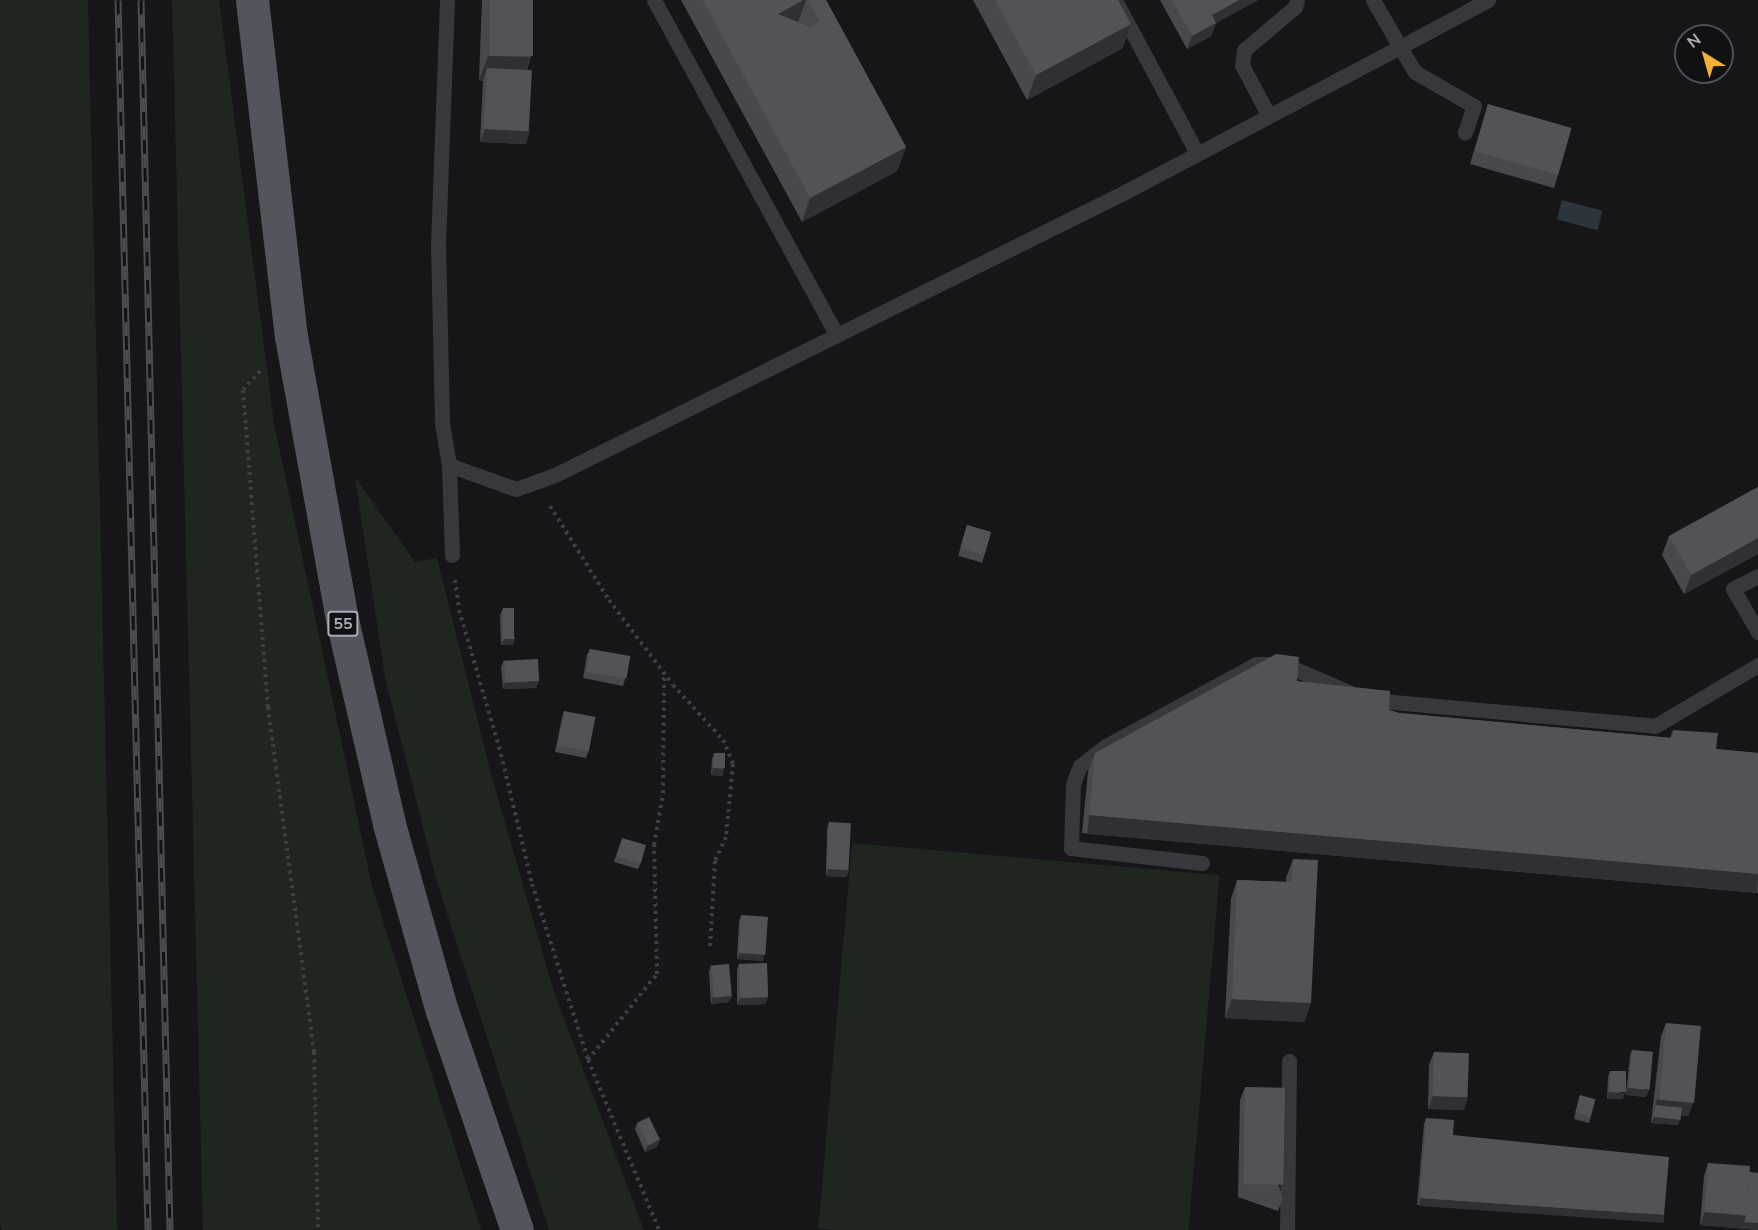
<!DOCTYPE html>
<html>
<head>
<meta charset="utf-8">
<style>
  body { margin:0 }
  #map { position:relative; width:1758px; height:1230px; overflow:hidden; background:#161618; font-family:"Nunito Sans",sans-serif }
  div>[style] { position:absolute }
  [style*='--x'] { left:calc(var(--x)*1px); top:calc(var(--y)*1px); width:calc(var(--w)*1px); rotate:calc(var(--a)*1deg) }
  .green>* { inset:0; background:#1e261f; transform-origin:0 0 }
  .water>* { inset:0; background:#2c353c; transform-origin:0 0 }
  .path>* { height:4px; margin-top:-2px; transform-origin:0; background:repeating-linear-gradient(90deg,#3d3f44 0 3px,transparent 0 7.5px) }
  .service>* { height:15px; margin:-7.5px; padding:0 7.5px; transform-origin:7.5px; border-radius:7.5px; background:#37383d }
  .primary>* { height:33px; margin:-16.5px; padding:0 16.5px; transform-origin:16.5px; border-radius:16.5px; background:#53555c }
  .rail>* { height:7px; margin-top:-3.5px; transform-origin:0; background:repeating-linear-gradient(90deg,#111113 0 14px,#4a4c52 0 28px); box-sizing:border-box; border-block:2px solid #4a4c52 }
  .wall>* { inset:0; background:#47494d; transform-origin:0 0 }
  .shaded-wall>* { inset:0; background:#2f3033; transform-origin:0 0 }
  .building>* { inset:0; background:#525359; transform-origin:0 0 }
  span { translate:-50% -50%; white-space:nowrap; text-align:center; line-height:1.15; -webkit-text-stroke:5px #111113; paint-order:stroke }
  .shield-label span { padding:2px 4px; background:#111113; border:2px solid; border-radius:4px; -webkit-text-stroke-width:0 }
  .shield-label { font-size:16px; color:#a8adb8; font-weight:700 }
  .north { position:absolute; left:1674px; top:24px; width:60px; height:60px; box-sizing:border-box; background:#111113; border:2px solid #4d4f55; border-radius:50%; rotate:323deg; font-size:16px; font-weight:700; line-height:24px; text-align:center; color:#a8adb8 }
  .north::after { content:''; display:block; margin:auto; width:21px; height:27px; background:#f2b134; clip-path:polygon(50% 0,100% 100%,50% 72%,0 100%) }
</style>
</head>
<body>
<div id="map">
  <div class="green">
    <i style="clip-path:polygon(0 0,88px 0,117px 1230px,2px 1230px,0 1225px)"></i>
    <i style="clip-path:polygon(172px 0,219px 0,274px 423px,372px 886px,481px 1230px,203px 1230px)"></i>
    <i style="clip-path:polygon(355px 477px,415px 562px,437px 558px,491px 774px,554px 992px,644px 1230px,549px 1230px,436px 879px,385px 677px)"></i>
    <i style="left:852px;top:843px;width:369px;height:387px;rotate:5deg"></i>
  </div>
  <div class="water">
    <i style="left:1562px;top:200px;width:42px;height:20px;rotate:15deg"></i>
  </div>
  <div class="path">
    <i style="--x:260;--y:371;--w:25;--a:132"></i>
    <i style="--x:243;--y:390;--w:318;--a:85.5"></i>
    <i style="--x:268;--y:707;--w:348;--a:82.4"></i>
    <i style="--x:314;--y:1052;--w:178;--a:88.7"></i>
    <i style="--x:550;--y:506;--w:111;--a:57.9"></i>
    <i style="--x:609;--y:600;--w:106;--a:53"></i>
    <i style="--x:673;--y:685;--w:74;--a:47.7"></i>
    <i style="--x:723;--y:740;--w:26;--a:67"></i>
    <i style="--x:733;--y:764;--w:73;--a:95.5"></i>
    <i style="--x:726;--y:837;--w:26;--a:115"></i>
    <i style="--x:715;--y:861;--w:87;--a:93.3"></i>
    <i style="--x:455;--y:580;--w:30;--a:82"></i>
    <i style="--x:459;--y:610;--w:150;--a:73.7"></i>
    <i style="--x:501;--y:754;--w:134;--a:76.6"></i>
    <i style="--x:532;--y:884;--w:185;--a:72.3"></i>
    <i style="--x:588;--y:1060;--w:184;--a:67.3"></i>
    <i style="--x:588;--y:1060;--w:110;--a:-51.3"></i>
    <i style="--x:657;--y:974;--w:129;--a:-91.3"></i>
    <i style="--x:654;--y:845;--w:53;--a:-80.2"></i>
    <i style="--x:663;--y:793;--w:119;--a:-89.5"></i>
  </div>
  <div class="service">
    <i style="--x:447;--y:0;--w:244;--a:92.1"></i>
    <i style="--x:438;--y:244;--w:179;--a:88.7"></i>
    <i style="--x:442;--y:423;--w:43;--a:80.5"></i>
    <i style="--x:449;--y:465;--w:90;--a:88.1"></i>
    <i style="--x:654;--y:0;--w:382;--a:61.4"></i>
    <i style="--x:1115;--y:0;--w:174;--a:61.8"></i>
    <i style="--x:1373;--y:0;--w:54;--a:60.1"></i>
    <i style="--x:1400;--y:47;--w:100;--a:-28.1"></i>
    <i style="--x:1268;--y:114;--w:55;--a:-118"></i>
    <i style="--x:1242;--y:65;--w:15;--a:-82"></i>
    <i style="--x:1244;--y:50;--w:67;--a:-40.1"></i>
    <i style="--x:1295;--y:7;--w:7;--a:-74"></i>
    <i style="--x:449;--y:465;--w:71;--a:19.7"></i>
    <i style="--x:516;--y:489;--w:41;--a:-19.7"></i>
    <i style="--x:555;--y:475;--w:636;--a:-26.4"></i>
    <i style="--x:1125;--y:192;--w:311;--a:-27.8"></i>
    <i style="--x:1400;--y:47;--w:29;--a:59"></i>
    <i style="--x:1415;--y:72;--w:68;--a:30"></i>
    <i style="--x:1474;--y:106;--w:28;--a:109"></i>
    <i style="--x:1758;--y:576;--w:28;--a:153"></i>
    <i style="--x:1733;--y:589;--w:50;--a:59.8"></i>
    <i style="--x:1371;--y:700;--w:285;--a:5.2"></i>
    <i style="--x:1655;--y:726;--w:120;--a:-30.6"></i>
    <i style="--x:1202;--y:863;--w:132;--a:-173.5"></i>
    <i style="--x:1071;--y:848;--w:64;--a:-88.2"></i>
    <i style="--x:1073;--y:784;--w:19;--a:-69"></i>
    <i style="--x:1080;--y:766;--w:31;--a:-38"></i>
    <i style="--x:1104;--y:747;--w:173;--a:-28.6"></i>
    <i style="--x:1256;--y:664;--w:27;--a:0"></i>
    <i style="--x:1283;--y:664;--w:72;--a:23"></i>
    <i style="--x:1287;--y:1230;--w:169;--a:-89.3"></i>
  </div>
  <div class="primary">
    <i style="--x:252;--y:0;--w:338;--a:83.4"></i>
    <i style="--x:291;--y:336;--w:293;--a:79.8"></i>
    <i style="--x:343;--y:624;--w:205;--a:77"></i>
    <i style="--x:389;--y:824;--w:194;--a:74.2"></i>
    <i style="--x:442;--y:1011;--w:231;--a:71.1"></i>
  </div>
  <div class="rail">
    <i style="--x:118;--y:0;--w:1230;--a:88.6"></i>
    <i style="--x:141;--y:0;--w:1230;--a:88.65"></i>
  </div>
  <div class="wall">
    <i style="clip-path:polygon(482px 0,533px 0,531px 57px,527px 70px,526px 144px,480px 142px,483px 81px,479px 80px)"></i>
    <i style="clip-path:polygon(681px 0,826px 0,906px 147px,897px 171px,802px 222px)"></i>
    <i style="clip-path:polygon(973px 0,1118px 0,1123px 48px,1027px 100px)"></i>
    <i style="clip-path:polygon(1160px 0,1258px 0,1216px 23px,1211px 36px,1187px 49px)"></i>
    <i style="clip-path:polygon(1488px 104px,1558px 175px,1554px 188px,1470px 164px)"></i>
    <i style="clip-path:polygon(1758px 487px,1758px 554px,1684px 594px,1662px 555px,1669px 536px)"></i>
    <i style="left:967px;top:525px;width:25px;height:32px;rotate:16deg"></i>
    <i style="clip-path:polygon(503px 608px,515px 638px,513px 645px,501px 645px,500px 615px)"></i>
    <i style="clip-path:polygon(590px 649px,625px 679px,623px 686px,583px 678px,587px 655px)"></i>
    <i style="clip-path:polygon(504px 660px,536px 688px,503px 689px,501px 667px)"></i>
    <i style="clip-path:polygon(1297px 681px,1399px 713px,1670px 738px,1673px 730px,1716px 749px,1758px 753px,1758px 893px,1082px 833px,1088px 772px,1095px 753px)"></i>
    <i style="clip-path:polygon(564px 711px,588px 752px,586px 758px,555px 752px,562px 718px)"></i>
    <i style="clip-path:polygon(714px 753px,724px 769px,722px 776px,711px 775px,712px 759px)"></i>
    <i style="clip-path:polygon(829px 822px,847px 877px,826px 876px,827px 829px)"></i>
    <i style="clip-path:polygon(620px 844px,641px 862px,638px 869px,614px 862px)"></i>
    <i style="clip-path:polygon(1293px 859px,1311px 1003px,1304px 1022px,1225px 1018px,1231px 899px,1237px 880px,1286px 882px,1286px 878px)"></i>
    <i style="clip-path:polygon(741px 915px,763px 961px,737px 959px,739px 922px)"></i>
    <i style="clip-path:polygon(739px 964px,768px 997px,765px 1004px,737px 1005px,737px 970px)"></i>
    <i style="clip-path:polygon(711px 965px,729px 1002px,711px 1004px,709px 972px)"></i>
    <i style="clip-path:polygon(1666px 1023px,1693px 1103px,1688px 1116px,1681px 1115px,1678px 1125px,1651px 1123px,1661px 1036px)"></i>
    <i style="clip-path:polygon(1632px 1050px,1646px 1097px,1626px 1095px,1630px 1056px)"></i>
    <i style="clip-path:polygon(1434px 1052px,1464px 1110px,1428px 1109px,1429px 1065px)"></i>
    <i style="clip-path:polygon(1610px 1071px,1623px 1099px,1607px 1099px,1608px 1077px)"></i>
    <i style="clip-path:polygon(1245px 1087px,1283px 1198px,1278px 1211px,1238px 1197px,1240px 1100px)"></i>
    <i style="clip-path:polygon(1580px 1095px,1591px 1116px,1589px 1123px,1574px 1119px)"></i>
    <i style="clip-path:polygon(1426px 1118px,1453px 1135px,1662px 1222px,1417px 1205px,1424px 1124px)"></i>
    <i style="clip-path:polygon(637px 1123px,657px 1147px,645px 1152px,635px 1129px)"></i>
    <i style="clip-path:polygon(1708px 1163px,1750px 1172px,1758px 1230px,1700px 1225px,1704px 1176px)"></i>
  </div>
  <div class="shaded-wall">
    <i style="clip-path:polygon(803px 0,806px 0,798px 22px,778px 14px)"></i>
    <i style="clip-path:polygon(1239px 0,1258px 0,1216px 23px,1211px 36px,1187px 49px,1192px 36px,1212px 15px)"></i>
    <i style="clip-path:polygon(1131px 24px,1123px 48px,1027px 100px,1036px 75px)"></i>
    <i style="clip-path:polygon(488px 56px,531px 57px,522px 81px,487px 68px,483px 81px,479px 80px)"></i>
    <i style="clip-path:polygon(485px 129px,530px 131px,526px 144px,480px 142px)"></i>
    <i style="clip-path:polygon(906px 147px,897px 171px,802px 222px,810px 198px)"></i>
    <i style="clip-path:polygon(1758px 538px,1758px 554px,1684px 594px,1691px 575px)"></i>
    <i style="clip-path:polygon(515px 638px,513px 645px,501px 645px,504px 639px)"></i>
    <i style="clip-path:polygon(539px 681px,536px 688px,503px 689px,505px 682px)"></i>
    <i style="clip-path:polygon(713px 768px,724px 769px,722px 776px,711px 775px)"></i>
    <i style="left:1089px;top:815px;width:672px;height:19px;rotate:5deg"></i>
    <i style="clip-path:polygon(828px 869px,849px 870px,847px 877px,826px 876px)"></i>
    <i style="clip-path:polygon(740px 953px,765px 954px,763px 961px,737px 959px)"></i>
    <i style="clip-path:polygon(732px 996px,729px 1002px,711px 1004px,713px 997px)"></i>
    <i style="clip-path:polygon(768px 997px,765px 1004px,737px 1005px,740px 998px)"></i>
    <i style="clip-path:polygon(1232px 999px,1311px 1003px,1304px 1022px,1225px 1018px)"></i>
    <i style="clip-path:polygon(1628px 1088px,1649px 1090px,1646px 1097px,1626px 1095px)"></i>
    <i style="clip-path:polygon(1609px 1092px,1625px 1093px,1623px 1099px,1607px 1099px)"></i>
    <i style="clip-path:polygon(1433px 1096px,1468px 1097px,1464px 1110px,1428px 1109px)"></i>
    <i style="clip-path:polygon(1657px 1099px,1693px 1103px,1688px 1116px,1654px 1112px,1655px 1105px)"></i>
    <i style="clip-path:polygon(1654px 1117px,1680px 1119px,1678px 1125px,1651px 1123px)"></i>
    <i style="clip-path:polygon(660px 1140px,657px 1147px,645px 1152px,647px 1146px)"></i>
    <i style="left:1420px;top:1198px;width:245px;height:8px;rotate:4deg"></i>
    <i style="clip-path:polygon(1705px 1212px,1746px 1216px,1758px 1223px,1758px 1230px,1700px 1225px)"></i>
  </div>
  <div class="building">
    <i style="left:490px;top:0;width:43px;height:56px"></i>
    <i style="clip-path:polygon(703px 0,803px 0,778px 14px,810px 27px,820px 21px,808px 0,826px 0,906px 147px,810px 198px)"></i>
    <i style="clip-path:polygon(995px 0,1118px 0,1131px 24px,1036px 75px)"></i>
    <i style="clip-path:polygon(1172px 0,1239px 0,1212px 15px,1216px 23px,1192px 36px)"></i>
    <i style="left:487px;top:68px;width:45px;height:61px;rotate:3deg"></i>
    <i style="left:1488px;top:104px;width:87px;height:49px;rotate:16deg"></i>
    <i style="clip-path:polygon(1758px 487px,1758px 538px,1691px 575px,1669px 536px)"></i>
    <i style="left:967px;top:525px;width:25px;height:24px;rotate:16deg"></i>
    <i style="left:503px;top:608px;width:11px;height:31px"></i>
    <i style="left:590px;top:649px;width:41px;height:23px;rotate:10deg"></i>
    <i style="clip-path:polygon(1276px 654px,1299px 657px,1297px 681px,1390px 691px,1389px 710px,1399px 713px,1673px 738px,1673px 730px,1718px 733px,1716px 749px,1758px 753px,1758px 874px,1089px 815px,1095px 753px)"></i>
    <i style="left:538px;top:659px;width:22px;height:34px;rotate:87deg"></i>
    <i style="left:564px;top:711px;width:32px;height:35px;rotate:11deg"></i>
    <i style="left:714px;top:753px;width:11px;height:15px"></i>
    <i style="left:829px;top:822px;width:22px;height:47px;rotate:3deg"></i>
    <i style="left:622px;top:838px;width:25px;height:19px;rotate:16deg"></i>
    <i style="clip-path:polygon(1293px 859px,1318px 860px,1311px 1003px,1232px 999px,1237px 880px,1292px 882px)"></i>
    <i style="left:741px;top:915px;width:27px;height:38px;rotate:4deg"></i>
    <i style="left:767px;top:963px;width:34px;height:28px;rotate:88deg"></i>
    <i style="left:729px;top:964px;width:32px;height:18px;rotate:85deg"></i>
    <i style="left:1666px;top:1023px;width:35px;height:77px;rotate:5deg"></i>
    <i style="left:1632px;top:1050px;width:21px;height:38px;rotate:5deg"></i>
    <i style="left:1434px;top:1052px;width:35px;height:44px;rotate:2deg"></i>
    <i style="left:1610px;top:1071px;width:16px;height:21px"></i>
    <i style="left:1245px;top:1087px;width:40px;height:97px;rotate:1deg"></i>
    <i style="left:1580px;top:1095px;width:16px;height:18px;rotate:15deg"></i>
    <i style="left:1655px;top:1105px;width:27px;height:12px;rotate:6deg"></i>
    <i style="left:649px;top:1117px;width:25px;height:13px;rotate:64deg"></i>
    <i style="clip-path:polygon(1426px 1118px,1454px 1120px,1453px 1135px,1669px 1157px,1664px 1215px,1420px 1198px)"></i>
    <i style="left:1708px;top:1163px;width:42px;height:49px;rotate:4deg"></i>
    <i style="clip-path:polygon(1750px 1172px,1758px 1173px,1758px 1223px,1744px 1222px,1746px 1216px)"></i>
  </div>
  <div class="shield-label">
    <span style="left:343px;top:624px">55</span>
  </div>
  <div class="north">N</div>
</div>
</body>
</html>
